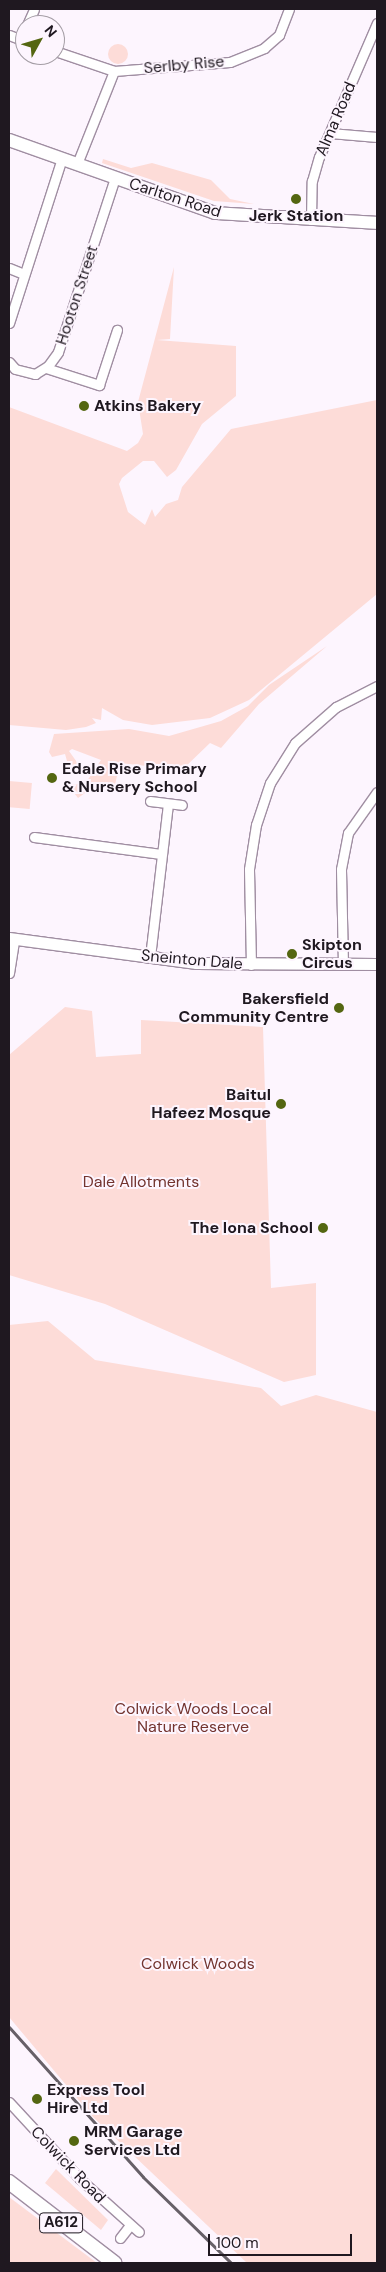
<!DOCTYPE html>
<html>
<head>
<meta charset="utf-8">
<style>
  body { margin:0 }
  #map { position:relative; width:386px; height:2272px; overflow:hidden; background:#fdf5fe; font-family:"DM Sans",sans-serif }
  div>[style] { position:absolute }
  [style*='--x'] { left:calc(var(--x)*1px); top:calc(var(--y)*1px); width:calc(var(--w)*1px); rotate:calc(var(--a)*1deg) }
  .green>* { inset:0; background:#fddcd8; transform-origin:0 0 }
  .round { border-radius:50% }
  .roads { filter:drop-shadow(1px 0 #a08ea2) drop-shadow(-1px 0 #a08ea2) drop-shadow(0 1px #a08ea2) drop-shadow(0 -1px #a08ea2) }
  .minor>* { height:9px; margin:-4.5px; padding:0 4.5px; transform-origin:4.5px; border-radius:4.5px; background:#fff }
  .tertiary>* { height:11px; margin:-5.5px; padding:0 5.5px; transform-origin:5.5px; border-radius:5.5px; background:#fff }
  .secondary>* { height:12px; margin:-6px; padding:0 6px; transform-origin:6px; border-radius:6px; background:#fff }
  .primary>* { height:14px; margin:-7px; padding:0 7px; transform-origin:7px; border-radius:7px; background:#fff }
  .rail>* { height:3px; margin:-1.5px; padding:0 1.5px; transform-origin:1.5px; border-radius:1.5px; background:#676068 }
  .dots>* { width:14px; height:14px; translate:-50% -50%; box-sizing:border-box; border:2px solid #fdf5fe; border-radius:50% }
  span { translate:-50% -50%; white-space:nowrap; text-align:center; line-height:1.15; -webkit-text-stroke:4px #fdf5fe; paint-order:stroke }
  .shield-label span { padding:1px 4px; background:#fdf5fe; border:1px solid; border-radius:4px; -webkit-text-stroke-width:0 }
  .shield-label { font-size:15px; color:#1f1820; font-weight:700 }
  .street-label { font-size:16px; color:#1f1820 }
  .poi-label { font-size:16px; color:#1f1820; font-weight:700 }
  .left { translate:0 -50%; text-align:left }
  .right { translate:-100% -50%; text-align:right }
  .park-label { font-size:16px; color:#73342f }
  .frame { position:absolute; inset:0; border:10px solid #1f1820; pointer-events:none }
  .north { position:absolute; left:15px; top:15px; width:50px; height:50px; box-sizing:border-box; background:#fdf5fe; border:1px solid #a49da5; border-radius:50%; rotate:51deg; font-size:14px; font-weight:700; line-height:20px; text-align:center; color:#1f1820 }
  .north::after { content:''; display:block; margin:auto; width:18px; height:22px; background:#546611; clip-path:polygon(50% 0,100% 100%,50% 72%,0 100%) }
  .scale { position:absolute; left:208px; top:2234px; width:144px; height:22px; box-sizing:border-box; border:2px solid #1f1820; border-top:0; padding-left:6px; font-size:15px; line-height:18px; white-space:nowrap; color:#1f1820; -webkit-text-stroke:4px #fdf5fe; paint-order:stroke }
</style>
</head>
<body>
<div id="map">
  <div class="green">
    <i class="round" style="left:108px;top:44px;width:20px;height:20px"></i>
    <i style="clip-path:polygon(103px 159px,131px 168px,152px 163px,211px 180px,230px 199px,254px 204px,214px 201px,102px 163px)"></i>
    <i style="clip-path:polygon(174px 267px,170px 339px,157px 340px,236px 346px,236px 396px,202px 424px,176px 470px,167px 477px,154px 461px,143px 461px,122px 478px,119px 484px,128px 512px,145px 525px,152px 509px,155px 517px,166px 504px,178px 500px,182px 487px,231px 429px,377px 400px,377px 594px,249px 700px,210px 718px,152px 725px,123px 720px,102px 708px,101px 720px,92px 718px,96px 723px,86px 727px,66px 730px,9px 725px,9px 407px,127px 451px,138px 443px,143px 434px,138px 402px)"></i>
    <i style="clip-path:polygon(327px 646px,259px 704px,221px 748px,210px 743px,182px 770px,120px 763px,114px 789px,95px 786px,78px 798px,67px 784px,85px 784px,101px 760px,72px 749px,69px 751px,79px 765px,74px 773px,63px 765px,67px 761px,65px 754px,52px 757px,49px 752px,54px 734px,129px 729px,169px 736px,221px 721px,248px 706px,269px 685px)"></i>
    <i style="left:9px;top:781px;width:23px;height:26px;rotate:5deg"></i>
    <i style="clip-path:polygon(65px 1007px,92px 1011px,96px 1057px,141px 1054px,141px 1020px,263px 1027px,271px 1288px,316px 1283px,316px 1375px,284px 1382px,105px 1304px,9px 1275px,9px 1055px)"></i>
    <i style="clip-path:polygon(48px 1321px,95px 1360px,261px 1388px,281px 1406px,316px 1395px,377px 1412px,377px 2263px,247px 2263px,93px 2117px,9px 2017px,9px 1325px)"></i>
    <i style="clip-path:polygon(56px 2169px,108px 2220px,101px 2230px,45px 2183px)"></i>
    <i style="clip-path:polygon(9px 2197px,97px 2263px,9px 2263px)"></i>
  </div>
  <div class="roads">
    <div class="minor">
      <i style="--x:27;--y:25;--w:17;--a:-66"></i>
      <i style="--x:9;--y:35;--w:17;--a:21"></i>
      <i style="--x:55;--y:51;--w:62;--a:18.7"></i>
      <i style="--x:114;--y:71;--w:116;--a:-4.4"></i>
      <i style="--x:230;--y:62;--w:37;--a:-22"></i>
      <i style="--x:264;--y:48;--w:20;--a:-41"></i>
      <i style="--x:279;--y:35;--w:28;--a:-69"></i>
      <i style="--x:330;--y:133;--w:47;--a:4.9"></i>
      <i style="--x:77;--y:164;--w:100;--a:-68.3"></i>
      <i style="--x:311;--y:220;--w:39;--a:-89"></i>
      <i style="--x:312;--y:181;--w:25;--a:-74"></i>
      <i style="--x:319;--y:157;--w:146;--a:-66.6"></i>
      <i style="--x:9;--y:268;--w:16;--a:22"></i>
      <i style="--x:9;--y:323;--w:173;--a:-72.2"></i>
      <i style="--x:9;--y:362;--w:9;--a:49"></i>
      <i style="--x:15;--y:369;--w:21;--a:14"></i>
      <i style="--x:35;--y:374;--w:15;--a:-32"></i>
      <i style="--x:48;--y:366;--w:17;--a:-54"></i>
      <i style="--x:58;--y:352;--w:183;--a:-71.9"></i>
      <i style="--x:46;--y:368;--w:56;--a:17.8"></i>
      <i style="--x:99;--y:385;--w:58;--a:-71.9"></i>
      <i style="--x:150;--y:801;--w:32;--a:7"></i>
      <i style="--x:34;--y:837;--w:128;--a:7.6"></i>
      <i style="--x:150;--y:957;--w:154;--a:-83.3"></i>
      <i style="--x:251;--y:965;--w:96;--a:-91.2"></i>
      <i style="--x:249;--y:869;--w:45;--a:-81"></i>
      <i style="--x:256;--y:825;--w:44;--a:-71.6"></i>
      <i style="--x:270;--y:783;--w:47;--a:-58"></i>
      <i style="--x:295;--y:743;--w:55;--a:-41.3"></i>
      <i style="--x:336;--y:707;--w:46;--a:-27.1"></i>
      <i style="--x:343;--y:965;--w:96;--a:-91.2"></i>
      <i style="--x:341;--y:869;--w:37;--a:-79"></i>
      <i style="--x:348;--y:833;--w:50;--a:-54.7"></i>
      <i style="--x:9;--y:973;--w:33;--a:-81"></i>
      <i style="--x:9;--y:2102;--w:105;--a:47.3"></i>
      <i style="--x:80;--y:2179;--w:79;--a:41.9"></i>
      <i style="--x:120;--y:2238;--w:16;--a:-52"></i>
    </div>
    <div class="tertiary">
      <i style="--x:9;--y:938;--w:189;--a:7.6"></i>
      <i style="--x:196;--y:963;--w:181;--a:0.3"></i>
    </div>
    <div class="secondary">
      <i style="--x:9;--y:140;--w:219;--a:19.5"></i>
      <i style="--x:215;--y:213;--w:162;--a:3.5"></i>
    </div>
    <div class="primary">
      <i style="--x:9;--y:2182;--w:133;--a:37.6"></i>
    </div>
  </div>
  <div class="rail">
    <i style="--x:9;--y:2027;--w:201;--a:48.2"></i>
    <i style="--x:143;--y:2177;--w:123;--a:44.3"></i>
  </div>
  <div class="dots">
    <i style="left:296px;top:199px;background:#546611"></i>
    <i style="left:84px;top:406px;background:#546611"></i>
    <i style="left:52px;top:778px;background:#546611"></i>
    <i style="left:292px;top:954px;background:#546611"></i>
    <i style="left:339px;top:1008px;background:#546611"></i>
    <i style="left:281px;top:1104px;background:#546611"></i>
    <i style="left:323px;top:1228px;background:#546611"></i>
    <i style="left:37px;top:2099px;background:#546611"></i>
    <i style="left:74px;top:2141px;background:#546611"></i>
  </div>
  <div class="shield-label">
    <span style="left:61px;top:2223px">A612</span>
  </div>
  <div class="street-label">
    <span style="left:184px;top:65px;rotate:-5deg">Serlby Rise</span>
    <span style="left:336px;top:119px;rotate:-67deg">Alma Road</span>
    <span style="left:175px;top:198px;rotate:18deg">Carlton Road</span>
    <span style="left:77px;top:295px;rotate:-72deg">Hooton Street</span>
    <span style="left:192px;top:960px;rotate:5deg">Sneinton Dale</span>
    <span style="left:68px;top:2165px;rotate:46deg">Colwick Road</span>
  </div>
  <div class="poi-label">
    <span style="left:296px;top:216px">Jerk Station</span>
    <span class="left" style="left:94px;top:406px">Atkins Bakery</span>
    <span class="left" style="left:62px;top:778px">Edale Rise Primary<br>&amp; Nursery School</span>
    <span class="left" style="left:302px;top:954px">Skipton<br>Circus</span>
    <span class="right" style="left:329px;top:1008px">Bakersfield<br>Community Centre</span>
    <span class="right" style="left:271px;top:1104px">Baitul<br>Hafeez Mosque</span>
    <span class="right" style="left:313px;top:1228px">The Iona School</span>
    <span class="left" style="left:47px;top:2099px">Express Tool<br>Hire Ltd</span>
    <span class="left" style="left:84px;top:2141px">MRM Garage<br>Services Ltd</span>
  </div>
  <div class="park-label">
    <span style="left:141px;top:1182px">Dale Allotments</span>
    <span style="left:193px;top:1718px">Colwick Woods Local<br>Nature Reserve</span>
    <span style="left:198px;top:1964px">Colwick Woods</span>
  </div>
  <div class="frame"></div>
  <div class="north">N</div>
  <div class="scale">100 m</div>
</div>
</body>
</html>
